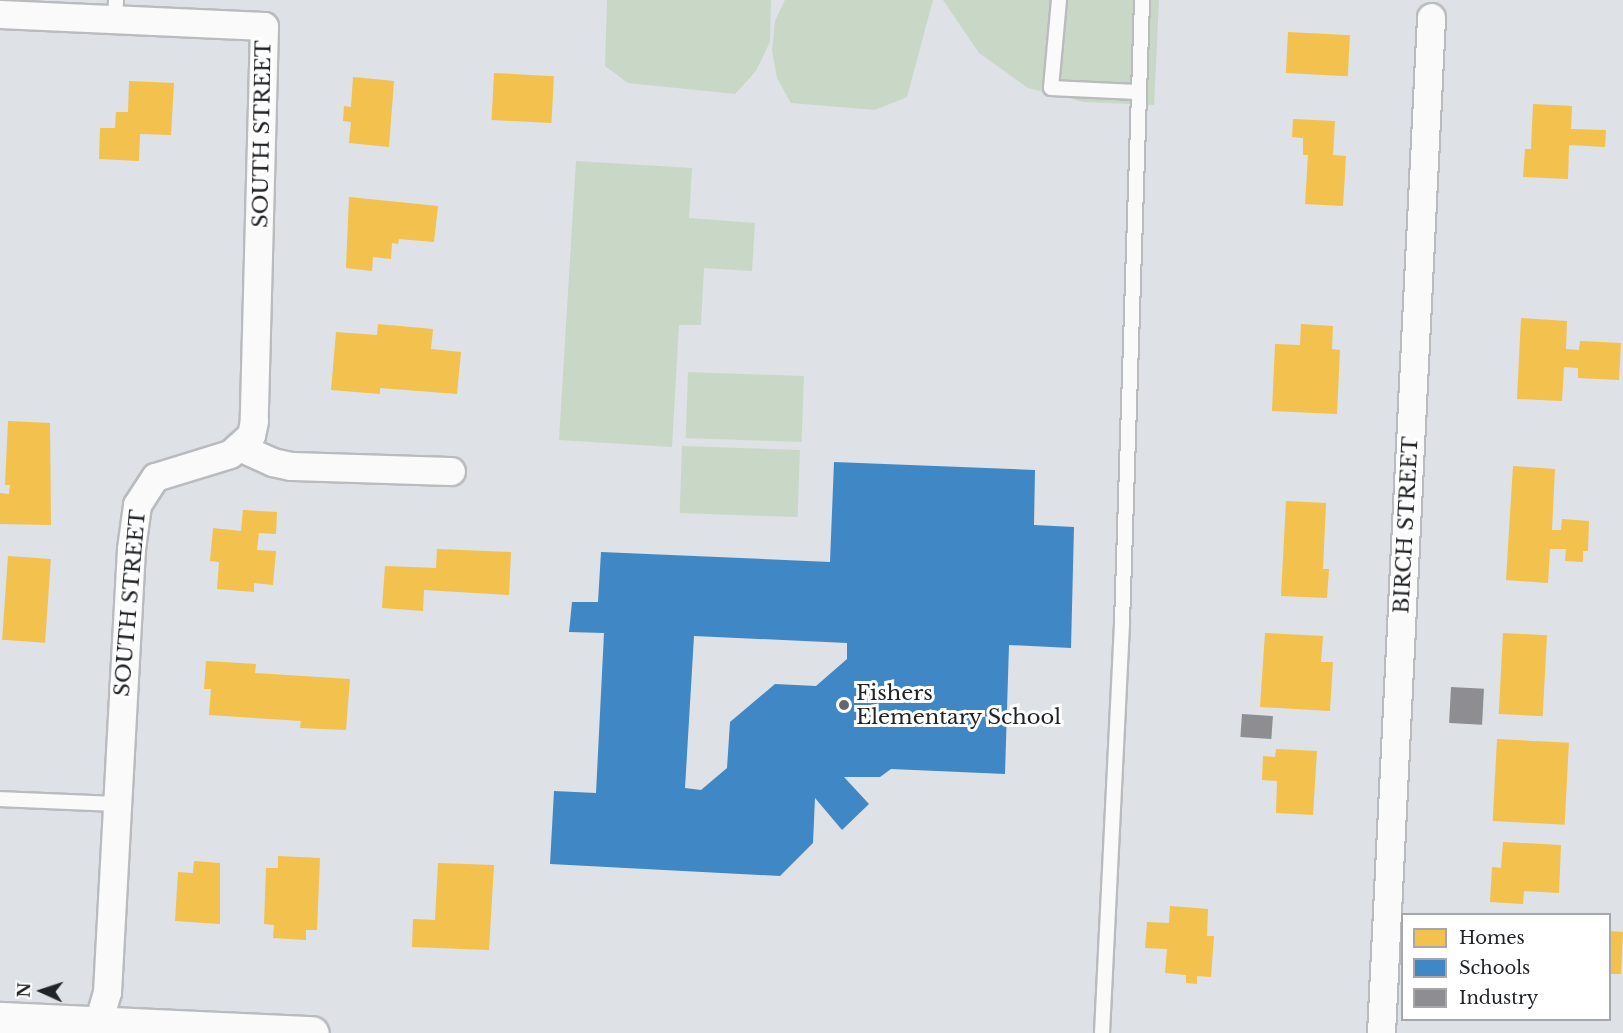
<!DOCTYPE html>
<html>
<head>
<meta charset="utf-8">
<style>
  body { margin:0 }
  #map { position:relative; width:1623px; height:1033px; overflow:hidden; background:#dee1e6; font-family:"Libre Baskerville",serif }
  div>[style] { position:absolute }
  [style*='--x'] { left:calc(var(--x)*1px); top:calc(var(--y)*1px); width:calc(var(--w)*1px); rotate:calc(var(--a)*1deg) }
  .green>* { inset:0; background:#c9d7c7; transform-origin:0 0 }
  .homes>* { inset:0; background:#f2c14e; transform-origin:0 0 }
  .schools>* { inset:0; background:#3f88c5 }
  .industry>* { inset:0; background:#8d8d92; transform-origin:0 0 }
  .roads { filter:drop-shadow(2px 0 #b9bbbe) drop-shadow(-2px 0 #b9bbbe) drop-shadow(0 2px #b9bbbe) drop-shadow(0 -2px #b9bbbe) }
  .lane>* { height:14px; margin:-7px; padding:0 7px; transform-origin:7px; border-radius:7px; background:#fafafb }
  .street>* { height:27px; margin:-13.5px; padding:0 13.5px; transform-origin:13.5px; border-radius:13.5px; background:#fafafb }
  .secondary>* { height:33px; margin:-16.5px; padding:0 16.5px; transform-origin:16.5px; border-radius:16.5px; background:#fafafb }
  .dots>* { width:16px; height:16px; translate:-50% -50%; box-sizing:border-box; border:3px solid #fff; border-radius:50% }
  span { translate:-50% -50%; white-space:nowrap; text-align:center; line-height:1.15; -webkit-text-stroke:6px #fff; paint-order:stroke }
  .street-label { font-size:21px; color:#212427 }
  .poi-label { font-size:21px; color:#212427 }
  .left { translate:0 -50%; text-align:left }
  .legend { position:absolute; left:1401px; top:913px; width:210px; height:108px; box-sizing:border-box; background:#fff; border:2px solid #a6a7a9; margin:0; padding:8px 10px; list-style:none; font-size:18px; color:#212427 }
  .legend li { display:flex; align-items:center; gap:12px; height:30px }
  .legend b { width:30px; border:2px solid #a6a7a9 }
  .north { position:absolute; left:12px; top:961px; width:60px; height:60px; -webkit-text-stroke:4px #fff; paint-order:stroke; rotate:273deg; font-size:16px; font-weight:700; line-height:24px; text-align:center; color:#212427 }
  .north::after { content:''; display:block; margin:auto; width:21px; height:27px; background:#212427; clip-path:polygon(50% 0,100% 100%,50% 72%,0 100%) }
</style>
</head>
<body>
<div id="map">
  <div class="green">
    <i style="clip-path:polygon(607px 0,771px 0,770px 42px,756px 71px,735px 94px,628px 83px,605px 66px)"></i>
    <i style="clip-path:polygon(785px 0,933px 0,907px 97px,875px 110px,791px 103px,777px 78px,772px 50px,775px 21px)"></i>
    <i style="clip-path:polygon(943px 0,1159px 0,1154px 105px,1084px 102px,1028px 88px,979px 53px)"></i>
    <i style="clip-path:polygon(576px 161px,692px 168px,689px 218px,755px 223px,752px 271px,704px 268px,701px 325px,679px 325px,672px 447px,559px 440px)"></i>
    <i style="left:688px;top:372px;width:116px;height:66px;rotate:2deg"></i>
    <i style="left:682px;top:446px;width:118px;height:67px;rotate:2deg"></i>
  </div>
  <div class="homes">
    <i style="left:1288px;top:32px;width:62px;height:41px;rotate:3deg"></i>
    <i style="left:494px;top:73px;width:60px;height:47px;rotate:3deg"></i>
    <i style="clip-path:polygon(353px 77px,394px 81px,389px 147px,349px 143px,351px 122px,343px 121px,344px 106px,351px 107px)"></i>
    <i style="clip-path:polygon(129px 81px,174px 83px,171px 135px,140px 134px,139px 161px,99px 159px,100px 128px,115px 128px,116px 112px,128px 112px)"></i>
    <i style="clip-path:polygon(1533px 104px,1572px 106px,1571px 129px,1606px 130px,1605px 147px,1569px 145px,1568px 179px,1523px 177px,1525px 149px,1531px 149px)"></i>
    <i style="clip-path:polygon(1293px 119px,1335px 121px,1333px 155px,1346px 156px,1343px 206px,1305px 204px,1308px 155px,1303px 155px,1303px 138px,1292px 137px)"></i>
    <i style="clip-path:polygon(349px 197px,438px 206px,434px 242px,399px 239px,398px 244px,392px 243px,391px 259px,373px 257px,372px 271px,346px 268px)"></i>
    <i style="clip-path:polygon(1521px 318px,1567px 321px,1566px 349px,1579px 350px,1580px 341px,1621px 343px,1619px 380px,1578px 378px,1578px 368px,1564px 367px,1562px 401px,1517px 399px)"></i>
    <i style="clip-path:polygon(378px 324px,433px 329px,431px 349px,461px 352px,457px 394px,380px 388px,380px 394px,331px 390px,336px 332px,377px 335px)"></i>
    <i style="clip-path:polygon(1301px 324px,1333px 326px,1332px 349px,1340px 350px,1337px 414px,1272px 411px,1275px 344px,1300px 345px)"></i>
    <i style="clip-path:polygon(8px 421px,50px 423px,51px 525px,0 524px,0 493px,9px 494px,10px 485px,5px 485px)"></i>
    <i style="clip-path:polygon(1513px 466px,1555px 469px,1552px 530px,1561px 530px,1562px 519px,1589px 521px,1588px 551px,1583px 551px,1583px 562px,1565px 561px,1566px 549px,1550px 549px,1548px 583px,1506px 580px)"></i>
    <i style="clip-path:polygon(1286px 501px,1326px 503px,1323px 569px,1329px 569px,1327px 598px,1281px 596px)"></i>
    <i style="clip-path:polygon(243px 510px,277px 512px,276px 534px,259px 533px,257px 550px,276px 551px,273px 585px,254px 583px,254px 592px,217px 589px,219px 562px,210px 561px,213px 528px,241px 531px)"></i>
    <i style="clip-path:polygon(437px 549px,511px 552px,509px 595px,424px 590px,423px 611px,382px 608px,385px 566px,436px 568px)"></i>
    <i style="left:8px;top:556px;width:43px;height:84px;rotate:4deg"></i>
    <i style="clip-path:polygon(1265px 633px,1323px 636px,1321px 662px,1333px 662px,1330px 711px,1260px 707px)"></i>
    <i style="left:1503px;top:633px;width:44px;height:81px;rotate:3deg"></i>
    <i style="clip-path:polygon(206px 661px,256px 664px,255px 673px,350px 679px,346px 730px,300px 728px,301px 721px,209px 715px,211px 689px,204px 689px)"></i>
    <i style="left:1497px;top:739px;width:72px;height:82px;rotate:3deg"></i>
    <i style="clip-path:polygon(1276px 749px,1317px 751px,1313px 815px,1276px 813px,1277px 781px,1262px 780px,1263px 756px,1275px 757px)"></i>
    <i style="clip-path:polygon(1503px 842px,1561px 845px,1559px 893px,1524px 891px,1523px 904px,1490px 902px,1492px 867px,1501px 868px)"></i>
    <i style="clip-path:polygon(278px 856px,320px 858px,317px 930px,306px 930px,306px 940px,273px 938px,274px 925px,264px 924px,266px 868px,278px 868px)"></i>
    <i style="clip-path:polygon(194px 861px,220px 863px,220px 924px,175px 921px,178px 872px,193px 873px)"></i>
    <i style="clip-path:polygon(438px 863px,494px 865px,489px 950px,412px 947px,413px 919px,435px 920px)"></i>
    <i style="clip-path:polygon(1170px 906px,1208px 909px,1207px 936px,1214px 936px,1211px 977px,1197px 976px,1197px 984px,1186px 983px,1186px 975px,1165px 973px,1167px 949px,1145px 948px,1147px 922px,1169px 923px)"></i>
    <i style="clip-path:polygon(1610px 931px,1623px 932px,1621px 974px,1610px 974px)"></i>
  </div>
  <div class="schools">
    <i style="clip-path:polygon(evenodd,834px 462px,1035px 470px,1034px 525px,1074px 527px,1071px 648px,1009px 645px,1005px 774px,891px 769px,880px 777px,844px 777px,869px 804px,842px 830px,815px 798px,813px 843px,780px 876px,550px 864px,554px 791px,596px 793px,604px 633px,569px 632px,572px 602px,598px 602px,601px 552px,830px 562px,834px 462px,694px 636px,847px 643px,847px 659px,816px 686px,775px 684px,730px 722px,727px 768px,701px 790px,685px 788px,694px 636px)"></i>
  </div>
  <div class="industry">
    <i style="left:1451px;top:687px;width:33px;height:36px;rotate:3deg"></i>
    <i style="left:1242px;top:714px;width:31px;height:23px;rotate:4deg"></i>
  </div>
  <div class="roads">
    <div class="lane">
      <i style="--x:1059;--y:0;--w:88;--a:95.2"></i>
      <i style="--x:1051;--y:88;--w:86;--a:2.7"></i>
      <i style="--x:115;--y:19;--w:19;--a:-87"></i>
      <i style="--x:0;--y:799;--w:115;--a:2.5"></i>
      <i style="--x:1102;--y:1033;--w:410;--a:-87.2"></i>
      <i style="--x:1122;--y:623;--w:623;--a:-88.16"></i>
    </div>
    <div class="street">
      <i style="--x:0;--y:14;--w:264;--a:2.6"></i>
      <i style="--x:264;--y:26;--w:395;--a:91.5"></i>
      <i style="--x:254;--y:421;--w:14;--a:102"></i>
      <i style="--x:251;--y:435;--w:28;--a:138"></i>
      <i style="--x:230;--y:454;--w:78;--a:163"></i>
      <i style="--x:155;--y:477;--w:33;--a:123"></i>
      <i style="--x:137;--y:505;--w:44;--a:97.8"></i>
      <i style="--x:131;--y:549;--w:444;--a:93.1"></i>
      <i style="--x:107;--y:992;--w:43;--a:106.3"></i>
      <i style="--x:239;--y:447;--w:36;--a:24"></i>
      <i style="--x:272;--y:462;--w:19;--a:12"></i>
      <i style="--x:291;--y:466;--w:160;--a:1.8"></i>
      <i style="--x:1381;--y:1033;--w:1017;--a:-87.18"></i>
    </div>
    <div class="secondary">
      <i style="--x:0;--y:1019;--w:312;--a:2.6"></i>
    </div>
  </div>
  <div class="dots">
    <i style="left:844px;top:705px;background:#63666a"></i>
  </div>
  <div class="street-label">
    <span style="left:262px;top:134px;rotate:-89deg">SOUTH STREET</span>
    <span style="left:1406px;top:525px;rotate:-87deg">BIRCH STREET</span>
    <span style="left:130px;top:603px;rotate:-85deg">SOUTH STREET</span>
  </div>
  <div class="poi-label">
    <span class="left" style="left:856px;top:705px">Fishers<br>Elementary School</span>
  </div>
  <ul class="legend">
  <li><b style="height:16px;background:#f2c14e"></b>Homes</li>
  <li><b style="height:16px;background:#3f88c5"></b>Schools</li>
  <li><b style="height:16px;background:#8d8d92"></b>Industry</li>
  </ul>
  <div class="north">N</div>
</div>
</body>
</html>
